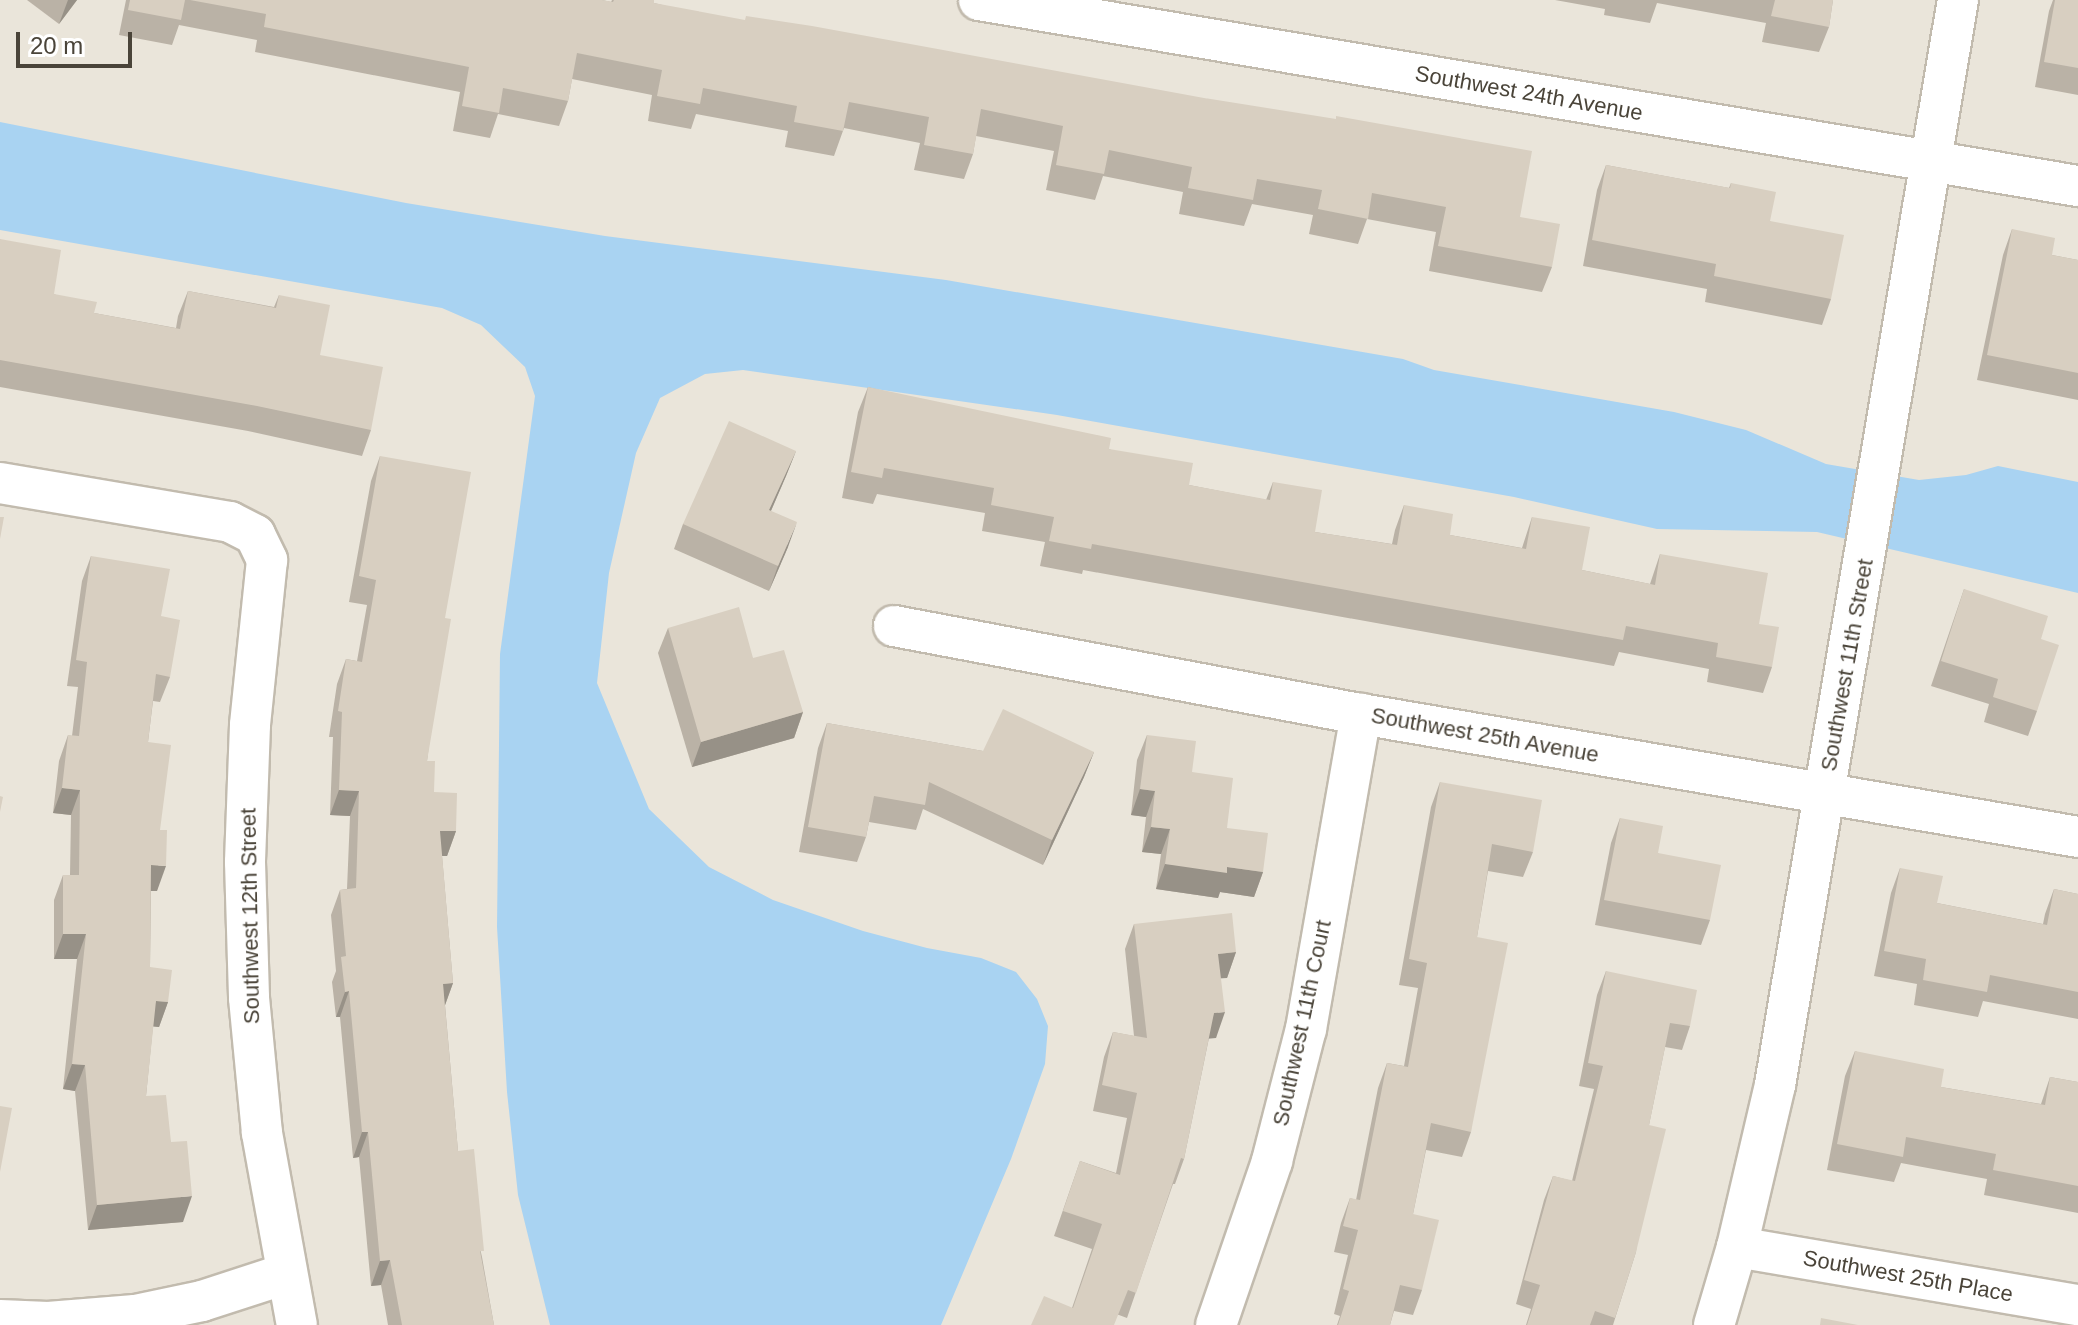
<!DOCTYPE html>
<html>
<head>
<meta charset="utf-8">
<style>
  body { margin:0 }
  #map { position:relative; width:2078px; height:1325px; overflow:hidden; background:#f6f3ec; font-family:Arial,sans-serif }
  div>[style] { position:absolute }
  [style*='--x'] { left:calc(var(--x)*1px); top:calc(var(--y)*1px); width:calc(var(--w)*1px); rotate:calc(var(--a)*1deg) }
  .residential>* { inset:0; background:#eae5da; transform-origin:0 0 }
  .water>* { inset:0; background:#a9d3f2 }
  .roads { filter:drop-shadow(2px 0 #c2bbae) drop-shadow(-2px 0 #c2bbae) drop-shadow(0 2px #c2bbae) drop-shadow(0 -2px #c2bbae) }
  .minor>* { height:40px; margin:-20px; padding:0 20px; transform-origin:20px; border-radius:20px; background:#fff }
  .wall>* { inset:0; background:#bab2a6 }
  .shaded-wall>* { inset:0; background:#979187 }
  .building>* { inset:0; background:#d8cfc1 }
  span { translate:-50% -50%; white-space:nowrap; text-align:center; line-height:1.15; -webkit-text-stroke:6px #fff; paint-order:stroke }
  .street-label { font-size:22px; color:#4a4439 }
  .scale { position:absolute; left:16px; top:32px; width:116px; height:36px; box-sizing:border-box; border:4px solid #4a4439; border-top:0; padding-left:10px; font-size:24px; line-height:28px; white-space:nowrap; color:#4a4439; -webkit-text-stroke:6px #fff; paint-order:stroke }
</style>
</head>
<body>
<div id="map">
  <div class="residential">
    <i style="left:0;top:0;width:2078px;height:1325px"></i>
  </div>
  <div class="water">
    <i style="clip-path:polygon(0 122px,406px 203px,605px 236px,946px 280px,1403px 359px,1434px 370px,1674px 412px,1746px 430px,1826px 464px,1919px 480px,1966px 475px,1998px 466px,2078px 482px,2078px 593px,1817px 532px,1657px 529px,1514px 497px,1057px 415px,743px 370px,705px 374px,660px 398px,636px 453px,609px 573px,597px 683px,649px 809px,709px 867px,773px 900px,863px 931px,927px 948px,981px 958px,1016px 972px,1037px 999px,1048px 1026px,1045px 1064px,1011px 1159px,941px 1325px,550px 1325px,518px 1195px,507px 1092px,497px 927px,500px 654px,535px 396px,525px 367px,481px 325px,442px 308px,0 230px)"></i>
  </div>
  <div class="roads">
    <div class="minor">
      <i style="--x:979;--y:0;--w:1115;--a:9.61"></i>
      <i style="--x:0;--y:483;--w:233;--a:9.6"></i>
      <i style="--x:230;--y:522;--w:28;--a:27"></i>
      <i style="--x:255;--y:535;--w:28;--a:64"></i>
      <i style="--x:267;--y:560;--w:166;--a:95.9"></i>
      <i style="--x:250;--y:725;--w:137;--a:92.1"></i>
      <i style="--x:245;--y:862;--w:136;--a:88.3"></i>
      <i style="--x:249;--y:998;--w:136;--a:84.5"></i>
      <i style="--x:262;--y:1133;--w:195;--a:79.7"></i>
      <i style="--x:894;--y:626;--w:475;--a:10.7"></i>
      <i style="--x:1361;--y:714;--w:727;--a:9.73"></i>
      <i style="--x:1737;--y:1247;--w:346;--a:9.7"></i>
      <i style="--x:0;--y:1320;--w:48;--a:2.4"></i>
      <i style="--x:48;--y:1322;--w:87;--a:-4.6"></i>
      <i style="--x:135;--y:1315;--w:68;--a:-11.8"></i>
      <i style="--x:202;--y:1301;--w:87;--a:-18"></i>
      <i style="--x:1216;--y:1325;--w:173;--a:-71.1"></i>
      <i style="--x:1272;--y:1161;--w:136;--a:-75.6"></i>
      <i style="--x:1306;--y:1029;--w:320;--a:-80.1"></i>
      <i style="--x:1714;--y:1325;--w:81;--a:-73.6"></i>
      <i style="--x:1737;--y:1247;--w:166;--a:-76.8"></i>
      <i style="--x:1775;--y:1085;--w:1100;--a:-80.43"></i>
    </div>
  </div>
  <div class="wall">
    <i style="clip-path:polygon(27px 0,77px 0,59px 24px)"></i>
    <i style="clip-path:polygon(126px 0,602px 0,611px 2px,612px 0,654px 0,654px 3px,1520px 217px,1552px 267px,1542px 292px,1429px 271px,1436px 232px,1367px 219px,1358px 244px,1309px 234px,1313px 215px,1252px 204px,1244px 226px,1179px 214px,1183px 192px,1103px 176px,1095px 200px,1046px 190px,1054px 151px,976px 136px,973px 154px,964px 179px,914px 170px,920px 143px,844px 128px,834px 156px,785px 147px,788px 131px,696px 114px,691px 129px,648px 121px,652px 95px,572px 79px,568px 101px,559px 126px,498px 114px,490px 138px,453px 131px,460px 92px,255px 52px,257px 40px,179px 25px,172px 45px,119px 35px)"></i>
    <i style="clip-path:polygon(1555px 0,1833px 0,1829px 27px,1819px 52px,1762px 42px,1766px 23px,1657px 3px,1650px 23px,1604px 15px,1605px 9px)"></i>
    <i style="clip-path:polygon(2053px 0,2078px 0,2078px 95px,2035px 87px,2049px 11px)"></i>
    <i style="clip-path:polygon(1606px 165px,1729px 188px,1731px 183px,1770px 221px,1831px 299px,1822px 325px,1705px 302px,1707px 289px,1583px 266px,1597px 190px)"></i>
    <i style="clip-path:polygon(2012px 229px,2052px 255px,2078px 260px,2078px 400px,1977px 380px,2003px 255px)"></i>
    <i style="clip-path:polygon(0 239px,54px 294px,94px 313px,176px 328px,178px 316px,188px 291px,274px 307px,279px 295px,371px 430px,362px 456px,248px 431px,0 387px)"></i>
    <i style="clip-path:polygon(868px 387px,1109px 449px,1189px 485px,1266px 500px,1273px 482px,1315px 532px,1392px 544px,1395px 530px,1404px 505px,1450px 535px,1522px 548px,1532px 517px,1582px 570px,1650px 584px,1660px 554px,1759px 624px,1772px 667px,1763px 693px,1707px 682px,1709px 669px,1619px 652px,1614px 666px,1083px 570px,1082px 574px,1040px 566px,1045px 542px,982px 531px,985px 513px,877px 494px,873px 504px,842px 498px,858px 412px)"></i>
    <i style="clip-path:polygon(796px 451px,786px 476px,771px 511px,788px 547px,769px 591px,674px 549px,683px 524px)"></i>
    <i style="clip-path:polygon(380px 456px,445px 618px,427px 761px,434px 792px,456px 831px,447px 856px,442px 856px,453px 983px,445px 1005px,458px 1151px,482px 1257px,494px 1325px,388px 1325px,381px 1285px,371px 1286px,359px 1157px,353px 1158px,340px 1017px,336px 1017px,332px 982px,336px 971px,331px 915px,340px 890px,347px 889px,350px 816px,330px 815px,333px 737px,329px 737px,337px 684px,346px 659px,357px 661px,367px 605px,349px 602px,371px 481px)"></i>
    <i style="clip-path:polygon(91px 556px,161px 616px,170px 677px,160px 702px,153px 701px,148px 742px,160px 830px,157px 891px,151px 891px,150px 967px,168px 1002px,159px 1027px,153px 1026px,146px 1096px,171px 1142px,183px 1222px,88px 1230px,75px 1091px,63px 1089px,77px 959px,54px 959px,54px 900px,63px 875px,70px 875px,71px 815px,53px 813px,59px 761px,68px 735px,72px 736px,78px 687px,67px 686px,82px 581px)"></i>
    <i style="clip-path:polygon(1964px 589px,2041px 639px,2037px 711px,2028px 736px,1984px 722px,1989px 704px,1931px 686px)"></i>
    <i style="clip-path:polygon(668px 628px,753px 658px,803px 712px,794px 738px,692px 767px,658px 653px)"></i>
    <i style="clip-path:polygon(827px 723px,983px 751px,1094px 752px,1084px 777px,1043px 865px,923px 809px,916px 830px,869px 822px,866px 837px,857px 862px,799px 852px,818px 748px)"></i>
    <i style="clip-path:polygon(1147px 735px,1192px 772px,1227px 828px,1263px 872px,1254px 897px,1220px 892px,1218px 898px,1156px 889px,1161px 854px,1142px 852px,1146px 817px,1131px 815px,1137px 760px)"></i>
    <i style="clip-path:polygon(1440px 782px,1533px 852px,1523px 877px,1488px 871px,1477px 937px,1471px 1132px,1462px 1157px,1426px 1150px,1413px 1214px,1422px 1290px,1413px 1315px,1394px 1311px,1390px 1325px,1337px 1325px,1340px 1316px,1334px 1314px,1348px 1255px,1334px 1252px,1341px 1223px,1350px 1198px,1356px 1200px,1378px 1088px,1387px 1063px,1404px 1066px,1418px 988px,1399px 985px,1431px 807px)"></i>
    <i style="clip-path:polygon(1620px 818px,1658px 853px,1710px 920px,1701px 945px,1595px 925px,1611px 843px)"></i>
    <i style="clip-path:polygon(1900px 868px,1937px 903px,2043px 924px,2045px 914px,2054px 889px,2078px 894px,2078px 1019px,1983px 1001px,1978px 1017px,1914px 1005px,1917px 984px,1874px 976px,1891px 893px)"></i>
    <i style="clip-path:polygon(1134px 924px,1236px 952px,1227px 978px,1221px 978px,1216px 1038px,1209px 1038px,1184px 1159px,1175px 1184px,1173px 1184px,1127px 1318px,1119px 1315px,1072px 1308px,1092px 1249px,1054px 1236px,1080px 1161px,1116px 1173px,1127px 1118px,1093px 1111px,1104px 1057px,1113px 1032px,1134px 1036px,1125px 949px)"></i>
    <i style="clip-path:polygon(1606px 971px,1690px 1026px,1682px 1050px,1665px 1047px,1649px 1125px,1636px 1252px,1613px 1325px,1526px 1325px,1531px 1309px,1516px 1304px,1544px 1200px,1553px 1176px,1572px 1181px,1594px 1089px,1579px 1086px,1597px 995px)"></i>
    <i style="clip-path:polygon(1855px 1051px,1941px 1087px,2041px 1104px,2050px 1077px,2078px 1082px,2078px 1213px,1984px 1195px,1987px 1179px,1901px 1163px,1894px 1182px,1827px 1170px,1845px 1076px)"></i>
  </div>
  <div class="shaded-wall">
    <i style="clip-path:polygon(68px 0,77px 0,59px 24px)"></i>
    <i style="clip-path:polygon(796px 451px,786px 476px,760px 536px,769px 510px)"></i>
    <i style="clip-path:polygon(797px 522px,788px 547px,769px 591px,778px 566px)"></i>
    <i style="clip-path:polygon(803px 712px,794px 738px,692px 767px,701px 742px)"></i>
    <i style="clip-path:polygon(1094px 752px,1084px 777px,1043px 865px,1052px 840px)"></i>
    <i style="clip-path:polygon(62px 788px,80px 790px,71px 815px,53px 813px)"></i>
    <i style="clip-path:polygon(1140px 789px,1155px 791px,1146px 817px,1131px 815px)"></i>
    <i style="clip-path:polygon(339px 790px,359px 791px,350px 816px,330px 815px)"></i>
    <i style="clip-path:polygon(1151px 827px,1170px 829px,1161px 854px,1142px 852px)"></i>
    <i style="clip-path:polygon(440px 831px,456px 831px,447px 856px,431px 856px)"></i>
    <i style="clip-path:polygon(1165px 864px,1227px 867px,1263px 872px,1254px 897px,1220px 892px,1218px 898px,1156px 889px)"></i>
    <i style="clip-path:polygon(151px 865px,166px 866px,157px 891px,142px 891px)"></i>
    <i style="clip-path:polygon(63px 934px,86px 934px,77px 959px,54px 959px)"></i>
    <i style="clip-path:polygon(1236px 952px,1227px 978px,1209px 979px,1218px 954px)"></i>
    <i style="clip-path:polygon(453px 983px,444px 1008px,443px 984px)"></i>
    <i style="clip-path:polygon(349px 991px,340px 1017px,336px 1017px,345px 992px)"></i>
    <i style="clip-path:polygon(156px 1001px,168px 1002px,159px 1027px,147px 1026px)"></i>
    <i style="clip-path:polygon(1225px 1012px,1216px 1038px,1205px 1039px,1214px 1013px)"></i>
    <i style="clip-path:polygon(72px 1064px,85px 1065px,75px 1091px,63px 1089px)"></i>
    <i style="clip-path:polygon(362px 1132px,368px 1132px,359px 1157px,353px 1158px)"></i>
    <i style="clip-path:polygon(192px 1196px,183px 1222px,88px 1230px,97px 1205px)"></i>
    <i style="clip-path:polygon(390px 1260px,381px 1285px,371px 1286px,380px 1261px)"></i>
  </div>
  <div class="building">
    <i style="clip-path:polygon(130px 0,185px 0,181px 20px,128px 10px)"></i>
    <i style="clip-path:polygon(190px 0,602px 0,613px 2px,614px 0,654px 0,654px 3px,745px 20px,746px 16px,812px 26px,1204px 98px,1336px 119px,1336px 116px,1532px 151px,1520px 217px,1560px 224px,1552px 267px,1438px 246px,1446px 207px,1372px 193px,1368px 219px,1318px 209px,1322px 190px,1257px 179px,1253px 200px,1188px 188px,1192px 167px,1109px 150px,1104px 174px,1056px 165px,1063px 126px,981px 109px,973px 154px,924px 145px,929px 117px,849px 102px,843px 131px,794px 122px,797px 106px,703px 88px,700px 104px,657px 96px,662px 70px,577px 53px,568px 101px,503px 88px,499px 113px,462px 106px,469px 67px,264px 27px,266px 14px)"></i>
    <i style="clip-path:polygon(1775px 0,1833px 0,1829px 27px,1771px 16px)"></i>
    <i style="clip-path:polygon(2055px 0,2078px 0,2078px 68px,2044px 62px)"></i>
    <i style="clip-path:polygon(1606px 165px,1730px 188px,1731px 183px,1776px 192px,1770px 221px,1844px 235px,1831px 299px,1714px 276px,1716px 264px,1592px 240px)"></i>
    <i style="clip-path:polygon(2012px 229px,2055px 238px,2052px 255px,2078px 260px,2078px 373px,1987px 355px)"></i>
    <i style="clip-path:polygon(0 239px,61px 250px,54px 294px,97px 302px,94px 313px,180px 329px,188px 291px,276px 308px,279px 295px,330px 305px,320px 355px,383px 367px,371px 430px,257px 406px,0 360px)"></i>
    <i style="clip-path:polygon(868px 387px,1111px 438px,1109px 449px,1193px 463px,1189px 485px,1270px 500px,1273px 482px,1322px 490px,1315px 532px,1397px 545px,1404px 505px,1453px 514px,1450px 535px,1526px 549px,1532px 517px,1590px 527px,1582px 570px,1655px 585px,1660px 554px,1768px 573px,1759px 624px,1779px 627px,1772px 667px,1716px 657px,1718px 643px,1626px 626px,1623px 640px,1092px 544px,1091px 549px,1049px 541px,1054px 517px,991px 505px,994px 488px,884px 468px,882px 478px,851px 472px)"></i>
    <i style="clip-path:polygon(729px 421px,796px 451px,769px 510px,797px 522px,778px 566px,683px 524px)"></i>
    <i style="clip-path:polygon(380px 456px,471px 472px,445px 618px,451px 619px,427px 761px,435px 761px,434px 792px,457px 793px,456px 831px,440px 831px,453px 983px,443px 984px,458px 1151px,474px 1149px,484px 1251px,480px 1251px,494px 1325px,402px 1325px,390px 1260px,380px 1261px,368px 1132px,362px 1132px,349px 991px,345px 992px,341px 957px,346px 956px,340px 890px,356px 888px,359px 791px,339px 790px,342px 712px,338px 711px,346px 659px,362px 662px,376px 580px,359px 576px)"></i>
    <i style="clip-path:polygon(0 517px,4px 517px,0 539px)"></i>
    <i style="clip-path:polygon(91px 556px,170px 569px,161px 616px,180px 620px,170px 677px,156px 674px,148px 742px,171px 745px,160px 830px,167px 830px,166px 866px,151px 865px,150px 967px,172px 970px,168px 1002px,156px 1001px,146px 1096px,166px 1095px,171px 1142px,187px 1141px,192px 1196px,97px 1205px,85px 1065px,72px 1064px,86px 934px,63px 934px,63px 875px,79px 875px,80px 790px,62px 788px,68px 735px,79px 736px,87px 662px,76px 660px)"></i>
    <i style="clip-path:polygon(1964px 589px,2048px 616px,2041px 639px,2059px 645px,2037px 711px,1993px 697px,1998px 679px,1941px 661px)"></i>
    <i style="clip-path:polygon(739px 607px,753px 658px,784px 650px,803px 712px,701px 742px,668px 628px)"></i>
    <i style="clip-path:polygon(1003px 709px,1094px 752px,1052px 840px,929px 782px,925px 805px,874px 796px,866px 837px,808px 827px,827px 723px,983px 751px)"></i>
    <i style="clip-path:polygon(1147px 735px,1196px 741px,1192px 772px,1233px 778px,1227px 828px,1268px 833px,1263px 872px,1227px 867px,1227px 873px,1165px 864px,1170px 829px,1151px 827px,1155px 791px,1140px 789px)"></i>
    <i style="clip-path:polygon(1440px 782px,1542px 800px,1533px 852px,1492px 844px,1477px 937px,1508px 943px,1471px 1132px,1431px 1123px,1413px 1214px,1439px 1220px,1422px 1290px,1400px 1285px,1390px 1325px,1338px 1325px,1349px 1291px,1343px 1289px,1358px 1230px,1343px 1226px,1350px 1198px,1360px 1200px,1387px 1063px,1408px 1067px,1427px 963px,1409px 959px)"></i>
    <i style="clip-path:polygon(0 796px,3px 797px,0 812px)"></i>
    <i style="clip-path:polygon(1620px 818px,1663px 826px,1658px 853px,1721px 865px,1710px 920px,1604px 900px)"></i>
    <i style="clip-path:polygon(1900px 868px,1943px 876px,1937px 903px,2047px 925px,2054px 889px,2078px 894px,2078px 992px,1990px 975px,1987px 992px,1923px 980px,1926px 959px,1884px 951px)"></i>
    <i style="clip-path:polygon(1232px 913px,1236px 952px,1218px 954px,1225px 1012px,1214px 1013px,1184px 1159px,1181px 1158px,1136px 1293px,1128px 1290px,1114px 1325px,1031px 1325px,1044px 1296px,1073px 1308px,1102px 1224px,1063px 1211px,1080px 1161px,1120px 1175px,1137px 1093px,1102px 1085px,1113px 1032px,1147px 1038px,1134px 924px)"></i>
    <i style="clip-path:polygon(1606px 971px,1697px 990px,1690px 1026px,1670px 1023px,1649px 1125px,1666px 1129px,1636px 1252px,1615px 1318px,1595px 1311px,1590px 1325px,1527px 1325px,1540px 1285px,1524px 1280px,1553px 1176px,1575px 1181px,1603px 1066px,1588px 1063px)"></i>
    <i style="clip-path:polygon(1855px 1051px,1944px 1069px,1941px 1087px,2045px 1105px,2050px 1077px,2078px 1082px,2078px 1186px,1993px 1170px,1996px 1154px,1906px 1137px,1903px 1157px,1837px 1144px)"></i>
    <i style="clip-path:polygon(0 1106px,12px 1108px,0 1172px)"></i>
    <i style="clip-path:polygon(1821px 1318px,1858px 1325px,1820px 1325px)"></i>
  </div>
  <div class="street-label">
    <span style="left:1529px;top:93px;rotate:10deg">Southwest 24th Avenue</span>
    <span style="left:1847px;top:665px;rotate:-80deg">Southwest 11th Street</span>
    <span style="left:1485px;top:735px;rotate:10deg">Southwest 25th Avenue</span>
    <span style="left:250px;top:916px;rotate:-91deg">Southwest 12th Street</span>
    <span style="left:1302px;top:1023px;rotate:-78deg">Southwest 11th Court</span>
    <span style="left:1908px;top:1276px;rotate:10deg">Southwest 25th Place</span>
  </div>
  <div class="scale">20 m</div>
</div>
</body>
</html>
